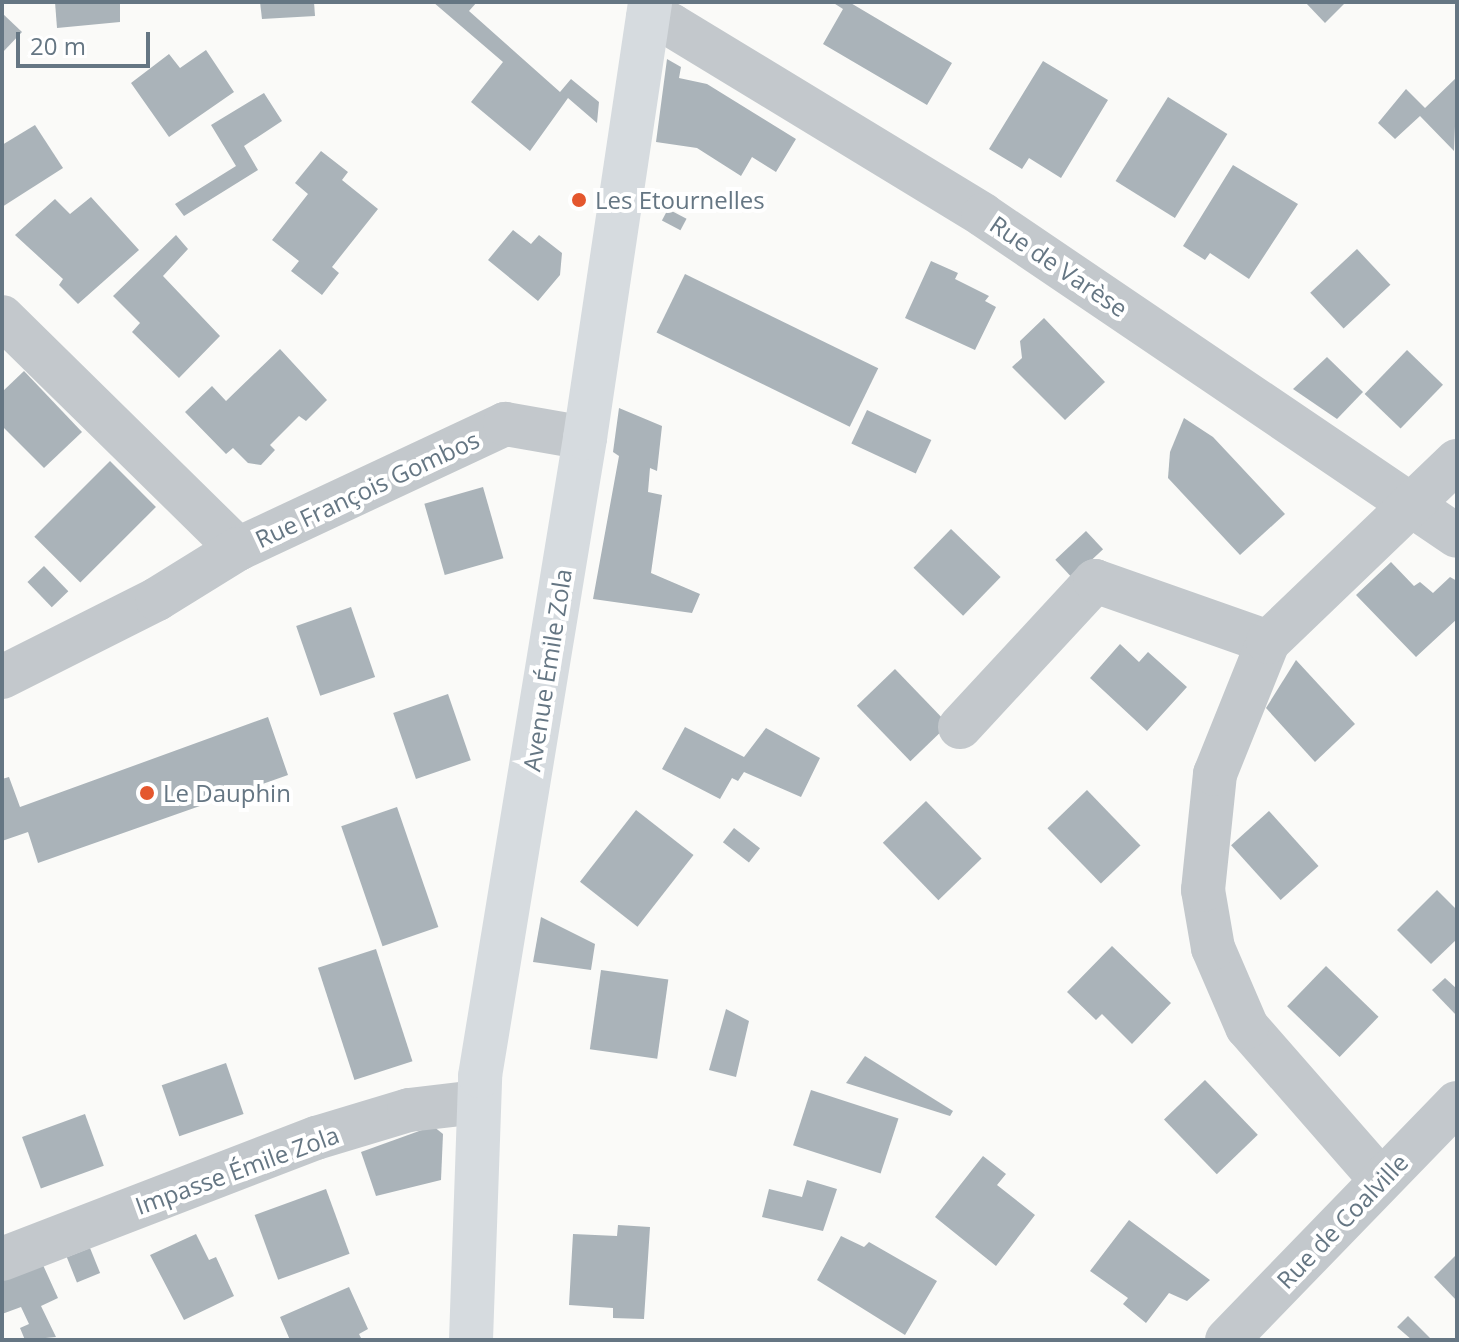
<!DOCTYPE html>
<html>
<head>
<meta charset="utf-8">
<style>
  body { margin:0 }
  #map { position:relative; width:1459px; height:1342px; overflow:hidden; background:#fafaf8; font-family:"Open Sans",sans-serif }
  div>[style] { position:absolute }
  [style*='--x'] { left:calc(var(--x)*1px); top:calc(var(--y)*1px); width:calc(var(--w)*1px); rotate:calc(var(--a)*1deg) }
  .building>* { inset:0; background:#aab3b9; transform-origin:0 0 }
  .minor>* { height:44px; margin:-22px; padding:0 22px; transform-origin:22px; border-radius:22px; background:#c3c8cc }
  .secondary>* { height:44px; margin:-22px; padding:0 22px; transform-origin:22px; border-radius:22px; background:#d6dbdf }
  .dots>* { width:22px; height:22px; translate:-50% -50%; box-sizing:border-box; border:4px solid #fff; border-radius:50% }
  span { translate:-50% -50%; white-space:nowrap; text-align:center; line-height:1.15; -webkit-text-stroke:8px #fff; paint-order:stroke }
  .poi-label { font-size:24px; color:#657683 }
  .left { translate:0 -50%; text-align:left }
  .street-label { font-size:24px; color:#657683 }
  .frame { position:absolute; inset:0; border:4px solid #657683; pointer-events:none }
  .scale { position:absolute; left:16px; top:32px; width:134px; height:36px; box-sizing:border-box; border:4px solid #657683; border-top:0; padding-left:10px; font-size:24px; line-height:28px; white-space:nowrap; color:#657683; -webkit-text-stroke:6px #fff; paint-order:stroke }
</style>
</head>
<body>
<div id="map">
  <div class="building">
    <i style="clip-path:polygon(55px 2px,120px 2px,120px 22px,57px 28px)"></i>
    <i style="clip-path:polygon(260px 2px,314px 2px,315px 16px,262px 19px)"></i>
    <i style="clip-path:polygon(433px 2px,477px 2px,469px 11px,560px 92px,571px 79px,599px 102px,597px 123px,568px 98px,530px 151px,471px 102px,503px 62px)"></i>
    <i style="clip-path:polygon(832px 2px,849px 2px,952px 63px,927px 105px,823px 44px,843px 9px)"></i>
    <i style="clip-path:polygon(1305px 2px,1346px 2px,1325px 23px)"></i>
    <i style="clip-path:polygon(2px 13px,22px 32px,2px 53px)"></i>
    <i style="clip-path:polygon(206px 50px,234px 92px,169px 137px,131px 83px,169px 54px,180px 68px)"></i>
    <i style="clip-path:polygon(667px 59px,681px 67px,679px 78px,707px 84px,796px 139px,776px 172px,752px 157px,741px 176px,697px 148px,656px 142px)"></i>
    <i style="clip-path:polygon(1043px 61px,1108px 100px,1061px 178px,1029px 158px,1022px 169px,989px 149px)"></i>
    <i style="clip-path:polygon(1457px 77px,1454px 151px,1420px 116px,1395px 139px,1378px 123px,1406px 89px,1425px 108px)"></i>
    <i style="clip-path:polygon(264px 93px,282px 121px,244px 146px,258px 170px,184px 216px,175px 204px,236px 166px,211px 125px)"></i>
    <i style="left:1168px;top:97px;width:70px;height:99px;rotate:32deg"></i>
    <i style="clip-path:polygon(35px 125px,63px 168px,2px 207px,2px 145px)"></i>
    <i style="clip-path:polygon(321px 151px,348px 172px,342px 180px,378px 209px,332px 267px,339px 273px,322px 295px,291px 271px,299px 261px,272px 240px,308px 194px,295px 183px)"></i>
    <i style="clip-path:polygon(1233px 165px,1298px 204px,1249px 279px,1210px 253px,1205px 260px,1183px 246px)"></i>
    <i style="clip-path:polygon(91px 197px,139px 250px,78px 304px,59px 285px,63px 279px,15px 235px,55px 199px,70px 214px)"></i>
    <i style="left:668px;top:209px;width:21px;height:13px;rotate:28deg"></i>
    <i style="clip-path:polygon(513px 230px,531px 244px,539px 235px,562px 253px,560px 275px,538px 301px,488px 260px)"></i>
    <i style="clip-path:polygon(176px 235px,188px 249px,163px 276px,220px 336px,179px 378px,132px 332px,140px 323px,113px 296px)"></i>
    <i style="left:1357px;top:249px;width:49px;height:64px;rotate:47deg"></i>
    <i style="clip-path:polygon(931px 261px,958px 273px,955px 279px,989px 296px,985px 301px,996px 307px,975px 350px,905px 318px)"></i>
    <i style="left:685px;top:274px;width:215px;height:65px;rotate:26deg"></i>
    <i style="clip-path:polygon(1044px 318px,1105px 382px,1065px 420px,1012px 367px,1022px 358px,1020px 341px)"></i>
    <i style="clip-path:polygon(280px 349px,327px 400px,306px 421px,299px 416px,270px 445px,275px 450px,261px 465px,248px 463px,233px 448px,226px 454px,185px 412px,212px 386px,226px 401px)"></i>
    <i style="left:1407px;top:350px;width:50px;height:61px;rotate:44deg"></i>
    <i style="clip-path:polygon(1327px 357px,1363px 392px,1337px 419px,1293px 389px)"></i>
    <i style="clip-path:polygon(24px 371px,82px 432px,44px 468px,2px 426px,2px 392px)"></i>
    <i style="clip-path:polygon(619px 408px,662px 426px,657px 471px,650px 468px,648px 492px,662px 495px,651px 573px,700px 594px,692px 613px,593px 599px,619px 456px,613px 452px)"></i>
    <i style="left:867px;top:410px;width:71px;height:37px;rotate:25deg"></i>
    <i style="clip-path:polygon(1184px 418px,1213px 437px,1285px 514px,1240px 555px,1168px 478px,1170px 452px)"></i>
    <i style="left:110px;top:461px;width:65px;height:107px;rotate:45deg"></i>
    <i style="left:483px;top:487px;width:74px;height:61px;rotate:74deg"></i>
    <i style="left:951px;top:529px;width:69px;height:54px;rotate:44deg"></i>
    <i style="left:1086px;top:531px;width:25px;height:42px;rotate:47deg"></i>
    <i style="clip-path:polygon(1391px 562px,1414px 586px,1420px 582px,1433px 593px,1450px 577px,1457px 581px,1457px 619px,1416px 657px,1356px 595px)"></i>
    <i style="left:44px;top:566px;width:35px;height:23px;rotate:46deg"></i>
    <i style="left:351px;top:607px;width:74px;height:58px;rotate:71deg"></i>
    <i style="clip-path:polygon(1120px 644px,1139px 662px,1148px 652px,1187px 687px,1147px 731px,1090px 678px)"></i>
    <i style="clip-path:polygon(1296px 660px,1355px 724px,1315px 762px,1266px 708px)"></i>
    <i style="left:895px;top:669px;width:77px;height:53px;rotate:46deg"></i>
    <i style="left:448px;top:694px;width:70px;height:58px;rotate:71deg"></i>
    <i style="clip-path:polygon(268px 717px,288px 775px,38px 863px,28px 832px,2px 841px,2px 779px,9px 777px,20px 807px)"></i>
    <i style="clip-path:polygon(685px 727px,744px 757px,766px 728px,820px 758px,801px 797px,744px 772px,738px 781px,732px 778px,720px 799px,662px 769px)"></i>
    <i style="left:1087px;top:790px;width:77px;height:55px;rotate:46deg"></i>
    <i style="left:926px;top:801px;width:80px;height:60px;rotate:46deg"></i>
    <i style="left:397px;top:807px;width:127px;height:59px;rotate:71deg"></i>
    <i style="left:636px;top:810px;width:73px;height:91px;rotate:38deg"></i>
    <i style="left:1269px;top:811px;width:74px;height:51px;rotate:48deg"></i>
    <i style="left:734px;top:828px;width:33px;height:18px;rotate:38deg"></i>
    <i style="clip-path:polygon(1437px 890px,1457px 910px,1457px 939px,1431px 964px,1397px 930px)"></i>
    <i style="clip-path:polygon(541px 917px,595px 944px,591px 970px,533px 962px)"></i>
    <i style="clip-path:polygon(1112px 946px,1171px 1003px,1132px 1044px,1102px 1014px,1096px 1020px,1067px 992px)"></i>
    <i style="left:376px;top:949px;width:118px;height:61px;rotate:72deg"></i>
    <i style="left:1326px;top:966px;width:73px;height:56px;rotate:44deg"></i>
    <i style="left:601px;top:970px;width:68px;height:80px;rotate:8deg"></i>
    <i style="clip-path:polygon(1445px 978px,1457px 989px,1457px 1016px,1432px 990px)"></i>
    <i style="clip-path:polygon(726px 1009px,749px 1021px,736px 1077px,709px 1070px)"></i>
    <i style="clip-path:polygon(865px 1056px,953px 1111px,950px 1116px,846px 1083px)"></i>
    <i style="left:226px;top:1063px;width:54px;height:68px;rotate:71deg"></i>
    <i style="left:1205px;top:1080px;width:76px;height:57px;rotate:46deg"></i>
    <i style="left:811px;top:1090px;width:92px;height:58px;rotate:18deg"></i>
    <i style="left:85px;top:1114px;width:55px;height:67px;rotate:70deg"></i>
    <i style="clip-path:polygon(433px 1126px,443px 1134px,441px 1180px,376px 1196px,361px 1152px)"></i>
    <i style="clip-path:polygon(983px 1156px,1006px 1174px,997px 1185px,1035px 1215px,996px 1266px,935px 1217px)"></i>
    <i style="clip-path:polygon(807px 1180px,837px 1189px,823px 1231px,762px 1217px,769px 1189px,802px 1197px)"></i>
    <i style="left:326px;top:1189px;width:69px;height:76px;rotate:70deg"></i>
    <i style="clip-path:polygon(1129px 1220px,1210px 1280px,1187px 1301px,1169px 1293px,1146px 1323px,1123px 1304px,1128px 1298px,1090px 1271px)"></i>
    <i style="clip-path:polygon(618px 1225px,650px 1227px,644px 1319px,613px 1318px,613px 1308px,569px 1305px,573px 1234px,617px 1236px)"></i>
    <i style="clip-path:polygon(196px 1234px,209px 1260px,216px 1257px,234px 1296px,184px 1320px,150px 1255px)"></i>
    <i style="clip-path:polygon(841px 1236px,864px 1247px,869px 1242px,937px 1281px,905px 1335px,817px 1280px)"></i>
    <i style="left:90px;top:1248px;width:27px;height:25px;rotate:68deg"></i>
    <i style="clip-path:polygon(1457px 1254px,1457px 1301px,1434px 1277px)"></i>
    <i style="clip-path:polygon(43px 1265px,58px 1298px,41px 1306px,56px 1337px,25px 1340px,20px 1328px,29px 1324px,21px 1307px,2px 1314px,2px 1280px)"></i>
    <i style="clip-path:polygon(349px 1287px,368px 1329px,359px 1334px,362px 1340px,290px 1340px,280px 1317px)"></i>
    <i style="clip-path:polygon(1408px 1316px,1432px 1340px,1412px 1340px,1397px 1327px)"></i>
  </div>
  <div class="minor">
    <i style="--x:648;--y:18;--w:24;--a:17"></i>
    <i style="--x:671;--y:25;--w:365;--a:31.3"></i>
    <i style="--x:983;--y:215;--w:572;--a:34.11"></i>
    <i style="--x:2;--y:317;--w:331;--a:44.5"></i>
    <i style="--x:238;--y:549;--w:295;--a:-25.1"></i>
    <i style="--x:505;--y:424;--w:81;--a:9.9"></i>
    <i style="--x:2;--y:677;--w:174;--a:-26.7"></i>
    <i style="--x:157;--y:599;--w:95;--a:-31.7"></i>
    <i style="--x:960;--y:727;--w:199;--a:-47.2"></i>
    <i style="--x:1095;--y:581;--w:183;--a:19.4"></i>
    <i style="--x:1381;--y:1180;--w:203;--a:-131.2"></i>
    <i style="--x:1247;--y:1027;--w:86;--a:-113.3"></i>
    <i style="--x:1213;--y:948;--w:59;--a:-99.8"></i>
    <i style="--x:1203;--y:890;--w:117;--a:-84.1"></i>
    <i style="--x:1215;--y:774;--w:142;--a:-68.1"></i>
    <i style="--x:1268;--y:642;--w:262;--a:-43.8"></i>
    <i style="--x:2;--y:1259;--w:337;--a:-21.1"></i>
    <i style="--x:316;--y:1138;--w:97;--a:-16.8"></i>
    <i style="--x:409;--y:1110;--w:68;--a:-6.7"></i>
    <i style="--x:1227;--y:1340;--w:330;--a:-45.9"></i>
  </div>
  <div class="secondary">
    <i style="--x:471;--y:1340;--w:264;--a:-88"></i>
    <i style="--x:480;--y:1076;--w:647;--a:-80.65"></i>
    <i style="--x:585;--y:438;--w:441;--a:-81.5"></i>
  </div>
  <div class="dots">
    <i style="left:579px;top:200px;background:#e4572e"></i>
    <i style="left:147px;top:793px;background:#e4572e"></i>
  </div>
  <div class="poi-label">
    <span class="left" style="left:595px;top:200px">Les Etournelles</span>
    <span class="left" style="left:163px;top:793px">Le Dauphin</span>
  </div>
  <div class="street-label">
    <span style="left:1059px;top:266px;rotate:34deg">Rue de Varèse</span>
    <span style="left:367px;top:489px;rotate:-25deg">Rue François Gombos</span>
    <span style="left:547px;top:670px;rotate:-81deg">Avenue Émile Zola</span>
    <span style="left:237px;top:1170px;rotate:-20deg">Impasse Émile Zola</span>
    <span style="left:1342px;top:1221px;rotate:-46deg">Rue de Coalville</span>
  </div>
  <div class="frame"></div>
  <div class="scale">20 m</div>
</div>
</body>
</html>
